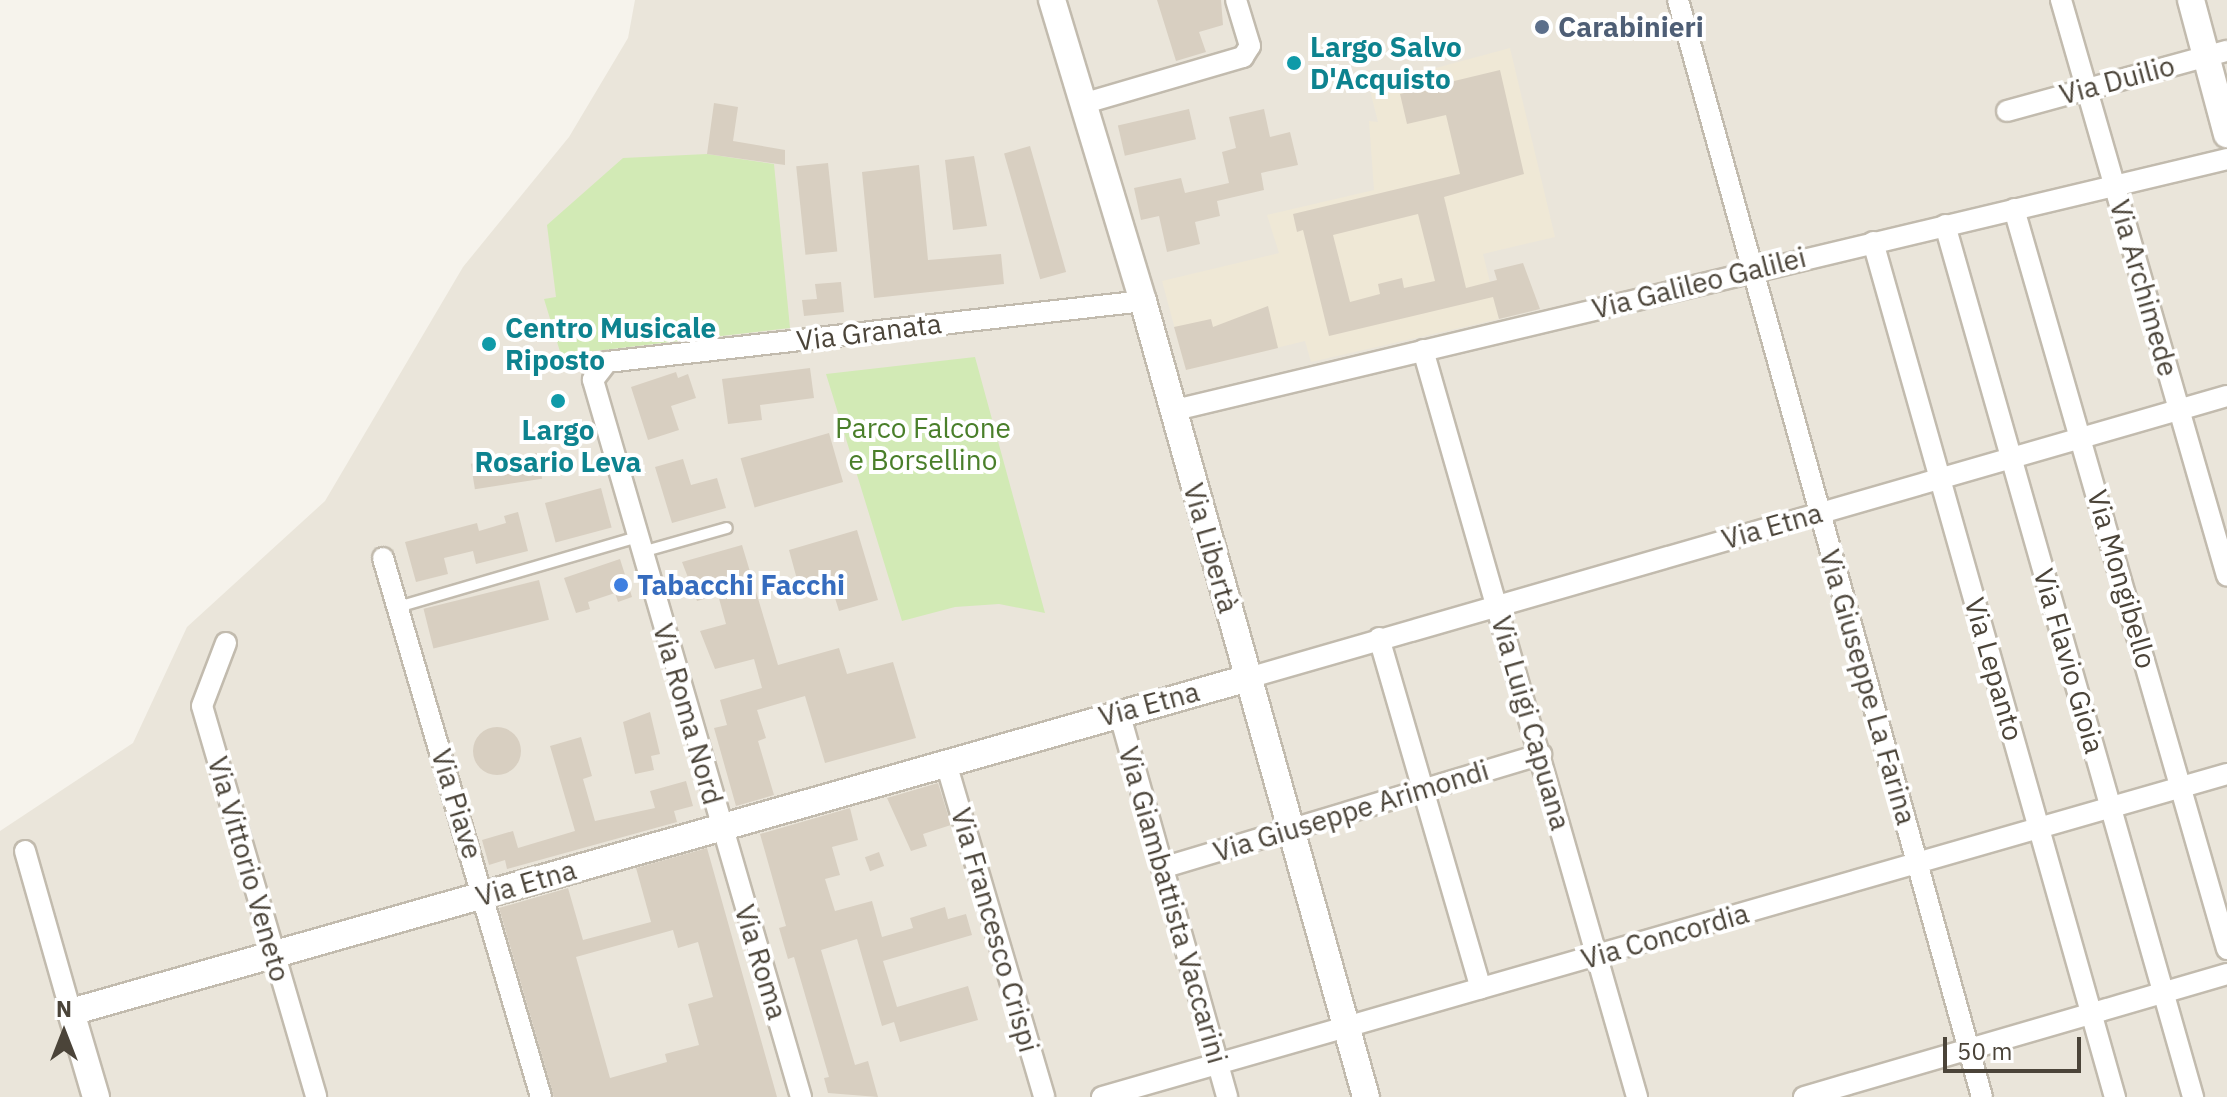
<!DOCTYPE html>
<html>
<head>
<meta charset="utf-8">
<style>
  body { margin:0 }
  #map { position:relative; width:2227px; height:1097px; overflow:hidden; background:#f6f3ec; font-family:"IBM Plex Sans",sans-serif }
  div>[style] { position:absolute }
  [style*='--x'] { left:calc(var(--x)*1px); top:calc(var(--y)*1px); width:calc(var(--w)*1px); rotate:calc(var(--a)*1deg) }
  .residential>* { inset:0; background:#eae5da }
  .education>* { inset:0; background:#efe8d6 }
  .green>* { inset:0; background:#d2eab5 }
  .building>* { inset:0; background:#d8cfc1; transform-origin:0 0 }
  .round { border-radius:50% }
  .roads { filter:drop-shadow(2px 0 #c2bbae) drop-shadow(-2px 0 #c2bbae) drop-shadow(0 2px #c2bbae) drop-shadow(0 -2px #c2bbae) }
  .service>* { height:10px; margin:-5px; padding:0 5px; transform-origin:5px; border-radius:5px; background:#fff }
  .minor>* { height:20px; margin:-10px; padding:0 10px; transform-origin:10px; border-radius:10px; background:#fff }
  .tertiary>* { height:26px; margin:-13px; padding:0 13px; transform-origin:13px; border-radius:13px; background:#fff }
  .dots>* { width:22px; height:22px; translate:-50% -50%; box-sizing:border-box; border:4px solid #fff; border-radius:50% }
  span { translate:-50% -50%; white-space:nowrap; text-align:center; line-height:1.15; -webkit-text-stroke:8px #fff; paint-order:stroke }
  .service-label { font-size:28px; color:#4e5e75; font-weight:700 }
  .left { translate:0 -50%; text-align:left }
  .culture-label { font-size:28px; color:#0d838f; font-weight:700 }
  .street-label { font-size:28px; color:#4b4439 }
  .park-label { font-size:28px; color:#4a7f2a }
  .shop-label { font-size:28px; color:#366cbe; font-weight:700 }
  .north { position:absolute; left:24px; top:993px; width:80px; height:80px; -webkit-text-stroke:6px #fff; paint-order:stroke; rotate:0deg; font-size:22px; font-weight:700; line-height:32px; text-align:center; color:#4b4439 }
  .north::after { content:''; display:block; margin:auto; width:28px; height:36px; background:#4b4439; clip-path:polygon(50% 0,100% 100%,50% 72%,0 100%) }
  .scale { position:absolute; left:1943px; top:1037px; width:138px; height:36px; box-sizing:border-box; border:4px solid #4b4439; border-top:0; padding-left:10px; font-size:24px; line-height:28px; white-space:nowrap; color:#4b4439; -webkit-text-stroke:6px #fff; paint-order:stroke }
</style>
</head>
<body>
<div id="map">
  <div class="residential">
    <i style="clip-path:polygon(635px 0,2227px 0,2227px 1097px,0 1097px,0 831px,133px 743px,187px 627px,325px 501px,463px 267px,569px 137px,628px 38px)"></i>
  </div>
  <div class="education">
    <i style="clip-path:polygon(1510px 48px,1555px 237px,1483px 254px,1499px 319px,1311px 362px,1305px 341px,1186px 370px,1162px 281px,1279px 253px,1267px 215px,1374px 190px,1369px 121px,1378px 122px,1369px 86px)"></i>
  </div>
  <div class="green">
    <i style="clip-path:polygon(707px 154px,774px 164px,790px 328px,561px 355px,544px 299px,556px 297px,547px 225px,623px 158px)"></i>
    <i style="clip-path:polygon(975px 357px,1045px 613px,999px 604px,955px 607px,902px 621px,826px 374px)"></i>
  </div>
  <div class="building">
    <i style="clip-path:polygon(1157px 0,1221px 0,1223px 25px,1199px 32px,1206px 52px,1176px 61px)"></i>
    <i style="clip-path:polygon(evenodd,1500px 70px,1524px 174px,1444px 197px,1466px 288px,1497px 280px,1494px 270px,1523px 263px,1540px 309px,1499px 319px,1493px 297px,1329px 336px,1303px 230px,1297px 232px,1293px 214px,1460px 174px,1446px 115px,1407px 124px,1400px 94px,1500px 70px,1418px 214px,1435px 281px,1404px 288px,1402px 278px,1378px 284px,1380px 294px,1350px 302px,1333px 235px,1418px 214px)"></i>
    <i style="clip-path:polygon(714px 103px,738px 107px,733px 141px,785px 150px,785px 165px,707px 154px)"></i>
    <i style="left:1189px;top:109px;width:31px;height:73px;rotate:77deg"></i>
    <i style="clip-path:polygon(1264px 109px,1270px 137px,1290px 132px,1298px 165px,1261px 173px,1264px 190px,1217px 201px,1220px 216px,1195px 222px,1200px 244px,1167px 252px,1159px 216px,1141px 220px,1134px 188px,1181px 178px,1185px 193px,1229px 183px,1222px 152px,1236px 148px,1229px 117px)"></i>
    <i style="left:1030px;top:146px;width:131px;height:27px;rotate:74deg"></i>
    <i style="clip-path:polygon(974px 156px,987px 226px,953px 230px,945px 160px)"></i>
    <i style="left:828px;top:163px;width:89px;height:32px;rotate:84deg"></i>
    <i style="clip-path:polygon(919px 165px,928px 260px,1001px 254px,1004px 284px,874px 298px,862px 172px)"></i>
    <i style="clip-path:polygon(841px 282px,844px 312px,804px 316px,802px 300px,817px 299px,815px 284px)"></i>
    <i style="clip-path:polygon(1268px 306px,1278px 348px,1186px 370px,1174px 327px,1211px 319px,1213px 327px)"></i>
    <i style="clip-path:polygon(810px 368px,814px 398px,760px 405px,762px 420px,728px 424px,722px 379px)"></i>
    <i style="clip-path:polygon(676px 372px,678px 378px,688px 374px,696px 398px,671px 406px,679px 430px,648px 440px,631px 387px)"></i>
    <i style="left:829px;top:433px;width:51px;height:92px;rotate:74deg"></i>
    <i style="left:538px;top:453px;width:26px;height:68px;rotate:81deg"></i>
    <i style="clip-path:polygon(683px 459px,691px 485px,717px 478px,726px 508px,672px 523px,655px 467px)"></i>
    <i style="left:601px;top:488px;width:41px;height:58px;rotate:75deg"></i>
    <i style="clip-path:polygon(518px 512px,528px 551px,476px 564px,473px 551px,444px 558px,448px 574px,416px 582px,405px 542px,477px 523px,479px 531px,506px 523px,504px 516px)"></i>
    <i style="clip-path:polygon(857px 530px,878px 600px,839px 611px,828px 575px,798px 583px,789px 550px)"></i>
    <i style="clip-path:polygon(742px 545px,778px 665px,839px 648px,847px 674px,893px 662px,916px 738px,825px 763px,805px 696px,757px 710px,766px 738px,758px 741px,774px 795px,736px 806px,714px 728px,727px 725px,720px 700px,762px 688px,754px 659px,715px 669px,700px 631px,726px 624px,718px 595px,697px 601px,682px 562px)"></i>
    <i style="clip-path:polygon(620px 559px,632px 597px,618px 602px,615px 593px,588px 602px,590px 609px,576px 613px,564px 578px)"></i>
    <i style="left:539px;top:580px;width:41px;height:119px;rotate:76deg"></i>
    <i style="clip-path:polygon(650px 712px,660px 754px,651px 756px,654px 770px,635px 774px,623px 722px)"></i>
    <i class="round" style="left:473px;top:727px;width:48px;height:48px"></i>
    <i style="clip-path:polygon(581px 737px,592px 776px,583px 779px,595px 821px,655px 808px,650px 791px,686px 781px,693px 806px,674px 811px,677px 822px,507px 869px,505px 860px,489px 865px,482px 840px,513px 831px,518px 848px,575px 831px,550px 746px)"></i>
    <i style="clip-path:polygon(938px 783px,951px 825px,923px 834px,927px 846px,911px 851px,887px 798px)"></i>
    <i style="clip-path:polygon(850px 808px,858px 840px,832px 847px,840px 875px,825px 879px,835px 911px,872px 901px,882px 937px,913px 928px,910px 918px,945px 907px,948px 919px,966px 914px,972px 935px,883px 961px,897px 1007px,968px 986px,978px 1020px,900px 1042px,894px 1022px,882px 1026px,857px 939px,821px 950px,855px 1065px,868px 1061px,878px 1097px,828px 1093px,824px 1078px,829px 1077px,794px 957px,788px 959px,779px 928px,786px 926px,760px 834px)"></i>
    <i style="clip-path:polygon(evenodd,707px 848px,777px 1097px,554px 1097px,499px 908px,568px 888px,583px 940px,651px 922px,636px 868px,707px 848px,673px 930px,678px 948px,698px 942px,713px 997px,688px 1004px,699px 1045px,665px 1054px,667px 1062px,610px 1078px,576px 957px,673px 930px)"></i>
    <i style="left:879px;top:852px;width:15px;height:15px;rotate:70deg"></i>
  </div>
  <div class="roads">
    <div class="service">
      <i style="--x:642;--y:552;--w:88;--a:-15.8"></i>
      <i style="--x:398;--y:607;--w:250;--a:-16.3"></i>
    </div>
    <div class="minor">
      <i style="--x:1678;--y:0;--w:1138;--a:74.51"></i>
      <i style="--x:2061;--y:0;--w:599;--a:73.92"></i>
      <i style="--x:1082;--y:104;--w:168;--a:-16.3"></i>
      <i style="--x:1243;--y:57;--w:13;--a:-58"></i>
      <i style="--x:1250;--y:46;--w:48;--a:-106.9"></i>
      <i style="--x:2007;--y:111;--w:228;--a:-15.3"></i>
      <i style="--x:2014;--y:209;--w:770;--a:73.94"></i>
      <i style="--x:1945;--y:225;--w:907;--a:74.12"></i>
      <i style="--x:1873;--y:242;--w:889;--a:74.2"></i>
      <i style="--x:1423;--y:350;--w:777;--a:74.01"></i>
      <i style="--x:1171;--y:411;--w:1086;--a:-13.42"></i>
      <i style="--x:383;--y:558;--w:562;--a:73.66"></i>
      <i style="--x:1379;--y:638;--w:365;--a:73.8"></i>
      <i style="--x:226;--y:643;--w:67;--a:110.9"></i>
      <i style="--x:202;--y:706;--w:407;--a:73.7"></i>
      <i style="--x:1248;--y:678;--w:1019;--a:-16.07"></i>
      <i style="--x:1119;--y:712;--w:400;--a:74.3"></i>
      <i style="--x:946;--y:763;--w:348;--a:73.6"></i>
      <i style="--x:25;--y:851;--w:167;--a:74.1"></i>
      <i style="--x:1162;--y:868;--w:396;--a:-16.7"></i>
      <i style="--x:801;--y:1097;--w:747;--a:-106.18"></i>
      <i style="--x:593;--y:380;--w:23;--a:-52"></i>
      <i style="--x:607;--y:362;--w:539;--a:-6.49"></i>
      <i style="--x:1102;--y:1097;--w:1170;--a:-16.02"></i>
      <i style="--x:1804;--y:1097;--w:441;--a:-16.2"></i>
    </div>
    <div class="tertiary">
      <i style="--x:1052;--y:0;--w:314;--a:73.2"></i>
      <i style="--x:1143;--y:301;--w:827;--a:74.35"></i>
      <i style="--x:2191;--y:0;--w:139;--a:75"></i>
      <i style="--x:96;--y:1097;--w:89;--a:-106.4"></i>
      <i style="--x:71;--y:1012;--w:1223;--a:-15.84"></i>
    </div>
  </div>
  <div class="dots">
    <i style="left:1542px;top:27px;background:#5c6f8a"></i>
    <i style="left:1294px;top:63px;background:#0f9aa8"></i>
    <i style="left:489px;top:344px;background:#0f9aa8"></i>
    <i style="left:558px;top:401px;background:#0f9aa8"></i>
    <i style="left:621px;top:585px;background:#3f7fe0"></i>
  </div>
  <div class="service-label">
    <span class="left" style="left:1558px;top:27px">Carabinieri</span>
  </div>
  <div class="culture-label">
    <span class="left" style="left:1310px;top:63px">Largo Salvo<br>D'Acquisto</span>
    <span class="left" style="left:505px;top:344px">Centro Musicale<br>Riposto</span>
    <span style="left:558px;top:446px">Largo<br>Rosario Leva</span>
  </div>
  <div class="street-label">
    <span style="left:2117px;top:80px;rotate:-15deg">Via Duilio</span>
    <span style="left:1699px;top:283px;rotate:-14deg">Via Galileo Galilei</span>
    <span style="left:2144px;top:288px;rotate:74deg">Via Archimede</span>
    <span style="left:869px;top:332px;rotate:-7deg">Via Granata</span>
    <span style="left:1772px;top:526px;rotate:-16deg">Via Etna</span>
    <span style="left:1211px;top:548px;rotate:74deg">Via Libertà</span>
    <span style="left:2122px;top:579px;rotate:74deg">Via Mongibello</span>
    <span style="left:2069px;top:661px;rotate:74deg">Via Flavio Gioia</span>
    <span style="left:1994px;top:669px;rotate:74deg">Via Lepanto</span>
    <span style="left:1868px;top:687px;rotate:74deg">Via Giuseppe La Farina</span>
    <span style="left:1149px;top:704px;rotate:-15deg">Via Etna</span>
    <span style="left:688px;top:714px;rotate:74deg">Via Roma Nord</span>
    <span style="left:1531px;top:723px;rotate:74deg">Via Luigi Capuana</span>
    <span style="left:457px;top:804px;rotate:73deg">Via Piave</span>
    <span style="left:1351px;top:811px;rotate:-17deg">Via Giuseppe Arimondi</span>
    <span style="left:249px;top:869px;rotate:74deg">Via Vittorio Veneto</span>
    <span style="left:526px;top:883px;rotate:-16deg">Via Etna</span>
    <span style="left:1173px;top:905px;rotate:74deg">Via Giambattista Vaccarini</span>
    <span style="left:995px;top:930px;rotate:74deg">Via Francesco Crispi</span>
    <span style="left:1665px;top:936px;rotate:-16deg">Via Concordia</span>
    <span style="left:761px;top:962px;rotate:73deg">Via Roma</span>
  </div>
  <div class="park-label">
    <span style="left:923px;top:444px">Parco Falcone<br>e Borsellino</span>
  </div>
  <div class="shop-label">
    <span class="left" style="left:637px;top:585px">Tabacchi Facchi</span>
  </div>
  <div class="north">N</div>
  <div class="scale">50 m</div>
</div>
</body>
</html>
